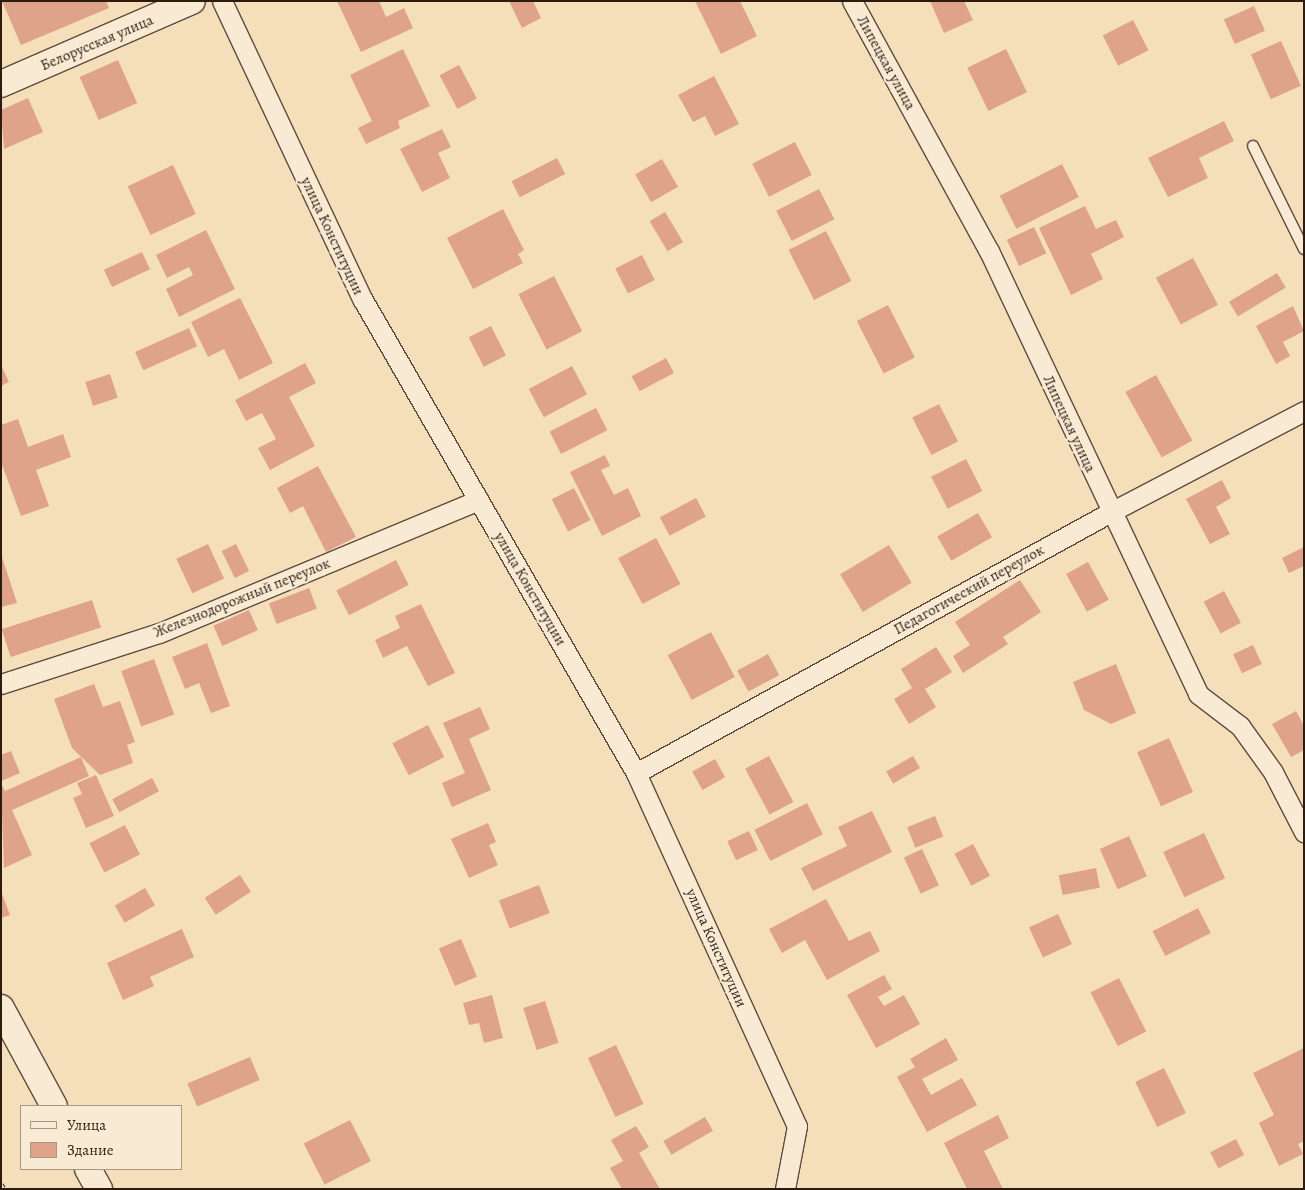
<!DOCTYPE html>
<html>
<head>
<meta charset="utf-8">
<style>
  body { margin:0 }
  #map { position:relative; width:1305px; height:1190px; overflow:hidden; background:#f5dfbb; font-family:Alegreya,serif }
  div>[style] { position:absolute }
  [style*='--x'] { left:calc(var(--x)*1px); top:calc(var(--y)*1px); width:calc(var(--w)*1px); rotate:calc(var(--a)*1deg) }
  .building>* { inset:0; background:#dfa28b; transform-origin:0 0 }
  .roads { filter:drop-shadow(1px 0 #5f4b3c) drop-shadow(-1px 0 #5f4b3c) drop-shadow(0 1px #5f4b3c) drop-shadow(0 -1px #5f4b3c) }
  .lane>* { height:10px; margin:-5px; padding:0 5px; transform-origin:5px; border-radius:5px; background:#f8ead3 }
  .street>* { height:19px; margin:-9.5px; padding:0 9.5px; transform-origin:9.5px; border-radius:9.5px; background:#f8ead3 }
  .secondary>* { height:26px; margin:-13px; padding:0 13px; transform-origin:13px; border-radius:13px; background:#f8ead3 }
  .rail>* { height:5.5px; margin-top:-2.75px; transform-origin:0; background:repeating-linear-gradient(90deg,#f8ead3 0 11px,#2d1a11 0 22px); box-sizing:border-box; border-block:1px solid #2d1a11 }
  span { translate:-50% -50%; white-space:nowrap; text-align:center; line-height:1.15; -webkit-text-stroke:4.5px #f8ead3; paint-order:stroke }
  .street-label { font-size:15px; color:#2d1a11 }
  .frame { position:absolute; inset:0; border:2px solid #2d1a11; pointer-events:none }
  .legend { position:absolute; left:20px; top:1105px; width:162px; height:65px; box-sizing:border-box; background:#f8ead3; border:1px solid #a79785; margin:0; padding:6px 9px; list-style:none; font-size:15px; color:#2d1a11 }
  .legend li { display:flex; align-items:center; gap:10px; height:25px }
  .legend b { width:25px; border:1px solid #a79785 }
</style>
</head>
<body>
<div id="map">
  <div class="building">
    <i style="clip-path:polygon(2px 1px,106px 1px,109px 8px,21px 45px)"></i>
    <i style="clip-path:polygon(337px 1px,379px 1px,386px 17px,404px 8px,413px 28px,361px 52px)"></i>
    <i style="clip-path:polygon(509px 1px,533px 1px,541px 18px,522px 28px)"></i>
    <i style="clip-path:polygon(695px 1px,740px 1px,757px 36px,721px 54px)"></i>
    <i style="clip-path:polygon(930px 1px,964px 1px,973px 20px,944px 33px)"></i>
    <i style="left:1254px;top:6px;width:27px;height:33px;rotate:66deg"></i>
    <i style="left:1133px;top:20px;width:34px;height:34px;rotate:63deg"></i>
    <i style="left:1281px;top:41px;width:49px;height:33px;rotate:66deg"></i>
    <i style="clip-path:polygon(403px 49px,430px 106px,398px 121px,400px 128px,366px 144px,358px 128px,372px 121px,350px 75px)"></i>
    <i style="left:1006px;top:49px;width:48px;height:43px;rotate:64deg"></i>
    <i style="left:118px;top:60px;width:47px;height:42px;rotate:66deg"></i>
    <i style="left:459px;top:65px;width:38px;height:22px;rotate:62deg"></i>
    <i style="clip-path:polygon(714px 76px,739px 124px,715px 136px,705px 116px,693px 122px,678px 95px)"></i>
    <i style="clip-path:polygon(28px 98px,43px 132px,4px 149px,1px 110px)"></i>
    <i style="clip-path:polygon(1224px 121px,1234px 141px,1199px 158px,1208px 178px,1168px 197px,1148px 158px)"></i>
    <i style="clip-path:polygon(442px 129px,451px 147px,438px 153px,450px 178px,422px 192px,400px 149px)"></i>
    <i style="left:795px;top:142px;width:37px;height:48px;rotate:63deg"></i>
    <i style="left:557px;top:158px;width:18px;height:51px;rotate:63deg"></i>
    <i style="left:662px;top:159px;width:32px;height:31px;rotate:60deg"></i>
    <i style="left:1062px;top:164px;width:37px;height:70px;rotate:63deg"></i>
    <i style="left:173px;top:165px;width:54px;height:50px;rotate:65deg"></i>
    <i style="left:819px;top:189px;width:34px;height:48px;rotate:63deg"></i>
    <i style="clip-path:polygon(1085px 206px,1096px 229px,1116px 220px,1124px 237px,1091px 254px,1103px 279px,1071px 295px,1039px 228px)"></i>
    <i style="clip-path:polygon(503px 209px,524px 250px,518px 254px,523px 263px,473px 289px,447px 238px)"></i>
    <i style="left:665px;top:212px;width:35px;height:18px;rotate:59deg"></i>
    <i style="left:1034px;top:227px;width:29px;height:30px;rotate:65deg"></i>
    <i style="clip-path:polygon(206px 230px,235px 289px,179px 317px,166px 289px,193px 275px,189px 267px,167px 278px,156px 255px)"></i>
    <i style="left:826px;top:231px;width:56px;height:42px;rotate:63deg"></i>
    <i style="left:142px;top:252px;width:19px;height:42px;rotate:65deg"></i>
    <i style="left:642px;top:255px;width:28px;height:30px;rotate:63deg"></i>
    <i style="left:1193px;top:258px;width:53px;height:42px;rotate:62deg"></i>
    <i style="left:1277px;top:273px;width:17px;height:56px;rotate:59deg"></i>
    <i style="left:554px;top:276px;width:62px;height:40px;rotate:63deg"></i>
    <i style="clip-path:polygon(240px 298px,273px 363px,239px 380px,224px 349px,208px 357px,191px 322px)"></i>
    <i style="left:888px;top:305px;width:59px;height:35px;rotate:63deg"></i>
    <i style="clip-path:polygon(1293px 306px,1304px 331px,1283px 342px,1290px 356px,1276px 364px,1256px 326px)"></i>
    <i style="left:491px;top:326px;width:33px;height:25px;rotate:63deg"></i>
    <i style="left:189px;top:328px;width:20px;height:59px;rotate:66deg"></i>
    <i style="left:666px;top:358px;width:17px;height:39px;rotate:62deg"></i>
    <i style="clip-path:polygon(305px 363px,316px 383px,289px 397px,315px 446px,270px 470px,258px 448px,276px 439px,262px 413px,246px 421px,235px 400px)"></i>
    <i style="clip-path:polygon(1px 365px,9px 382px,1px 386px)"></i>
    <i style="left:572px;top:366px;width:32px;height:49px;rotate:62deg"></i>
    <i style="left:110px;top:374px;width:25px;height:26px;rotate:72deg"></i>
    <i style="left:1156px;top:375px;width:75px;height:35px;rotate:61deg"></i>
    <i style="left:939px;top:404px;width:42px;height:30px;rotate:63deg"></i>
    <i style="left:596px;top:408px;width:25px;height:52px;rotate:63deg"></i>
    <i style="clip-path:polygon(18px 419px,28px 447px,63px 434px,71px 457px,36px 470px,49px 506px,21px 516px,1px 462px,1px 425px)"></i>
    <i style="clip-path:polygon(605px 455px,610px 466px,601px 470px,614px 495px,628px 488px,641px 516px,602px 536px,570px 472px)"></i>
    <i style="left:966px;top:459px;width:36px;height:39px;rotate:63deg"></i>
    <i style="clip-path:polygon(318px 466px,356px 537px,326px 552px,303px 506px,290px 513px,277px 488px)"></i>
    <i style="clip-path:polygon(1222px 480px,1231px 498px,1216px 507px,1230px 534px,1210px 544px,1186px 499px)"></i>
    <i style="left:574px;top:488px;width:36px;height:25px;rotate:63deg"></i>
    <i style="left:696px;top:498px;width:21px;height:41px;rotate:62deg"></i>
    <i style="left:978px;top:513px;width:28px;height:47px;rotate:60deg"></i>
    <i style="left:656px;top:538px;width:52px;height:43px;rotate:62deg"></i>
    <i style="left:208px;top:544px;width:38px;height:35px;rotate:65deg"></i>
    <i style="left:236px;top:544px;width:30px;height:16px;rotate:64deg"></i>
    <i style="left:889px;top:545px;width:44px;height:57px;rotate:59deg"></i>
    <i style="clip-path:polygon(1304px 547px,1304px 566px,1289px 573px,1282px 558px)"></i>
    <i style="clip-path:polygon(1px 554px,17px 603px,1px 607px)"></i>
    <i style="left:396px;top:560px;width:28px;height:67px;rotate:63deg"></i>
    <i style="left:1088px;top:562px;width:43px;height:25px;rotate:61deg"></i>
    <i style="clip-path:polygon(1020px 580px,1041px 612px,1003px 637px,1008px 644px,963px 673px,953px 656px,970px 645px,955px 622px)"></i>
    <i style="left:309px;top:588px;width:22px;height:43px;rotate:69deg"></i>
    <i style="left:1224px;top:591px;width:36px;height:23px;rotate:62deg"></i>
    <i style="left:92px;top:600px;width:29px;height:95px;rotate:72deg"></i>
    <i style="clip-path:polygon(421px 604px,455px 673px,428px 686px,407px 646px,383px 658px,375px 640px,400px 628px,395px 616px)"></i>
    <i style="left:249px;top:610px;width:22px;height:39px;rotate:66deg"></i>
    <i style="left:711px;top:632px;width:51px;height:49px;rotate:62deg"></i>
    <i style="clip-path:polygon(207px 643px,230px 706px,211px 713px,199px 683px,185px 689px,172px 657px)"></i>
    <i style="left:1253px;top:645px;width:21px;height:22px;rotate:65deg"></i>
    <i style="clip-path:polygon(936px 647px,952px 672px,925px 689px,936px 707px,909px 724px,894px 699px,912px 688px,901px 669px)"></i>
    <i style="left:768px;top:654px;width:24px;height:35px;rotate:62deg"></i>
    <i style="left:154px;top:659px;width:59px;height:35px;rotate:70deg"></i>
    <i style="clip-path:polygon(1116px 664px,1136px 713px,1111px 724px,1084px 710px,1073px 682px)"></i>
    <i style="clip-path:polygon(94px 684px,103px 707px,120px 701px,135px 742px,127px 745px,133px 763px,100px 775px,72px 748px,54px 699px)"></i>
    <i style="clip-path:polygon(480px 707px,490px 729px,469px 739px,491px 790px,452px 807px,442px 783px,465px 773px,443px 723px)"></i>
    <i style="clip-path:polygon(1296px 711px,1304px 726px,1304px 750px,1291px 757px,1272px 724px)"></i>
    <i style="left:428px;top:725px;width:36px;height:40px;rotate:63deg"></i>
    <i style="left:1169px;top:738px;width:59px;height:35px;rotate:66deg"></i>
    <i style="clip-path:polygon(11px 751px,20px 773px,1px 781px,1px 755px)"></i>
    <i style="left:769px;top:756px;width:52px;height:27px;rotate:62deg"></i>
    <i style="left:913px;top:756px;width:14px;height:31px;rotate:60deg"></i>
    <i style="clip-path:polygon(81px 757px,89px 776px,12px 810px,32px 855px,4px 868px,1px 784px,5px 791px)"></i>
    <i style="left:715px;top:759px;width:21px;height:26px;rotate:61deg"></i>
    <i style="clip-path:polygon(96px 775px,114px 816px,86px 828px,73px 798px,82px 794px,77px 783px)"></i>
    <i style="left:152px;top:778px;width:15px;height:45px;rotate:62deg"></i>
    <i style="left:807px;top:803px;width:35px;height:59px;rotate:63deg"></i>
    <i style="clip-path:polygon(872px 811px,892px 852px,813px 891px,801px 868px,847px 846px,838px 827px)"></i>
    <i style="left:935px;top:816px;width:22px;height:30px;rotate:68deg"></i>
    <i style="clip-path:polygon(488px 823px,496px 842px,489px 845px,498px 865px,469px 878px,451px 839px)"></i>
    <i style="left:125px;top:825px;width:33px;height:40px;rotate:63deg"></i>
    <i style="left:749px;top:831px;width:21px;height:24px;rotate:65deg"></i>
    <i style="left:1204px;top:833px;width:50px;height:45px;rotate:65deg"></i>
    <i style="left:1129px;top:836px;width:44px;height:32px;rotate:66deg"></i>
    <i style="left:973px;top:844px;width:36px;height:21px;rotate:62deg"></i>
    <i style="left:922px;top:849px;width:40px;height:20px;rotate:65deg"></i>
    <i style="left:1096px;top:868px;width:20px;height:38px;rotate:79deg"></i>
    <i style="left:240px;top:875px;width:20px;height:42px;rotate:57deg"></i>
    <i style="left:539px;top:885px;width:30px;height:43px;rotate:69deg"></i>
    <i style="left:145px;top:888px;width:20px;height:35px;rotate:60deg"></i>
    <i style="clip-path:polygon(1px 891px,10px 915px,1px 918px)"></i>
    <i style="clip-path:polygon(826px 899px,849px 941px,870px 931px,880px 951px,827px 980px,805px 940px,782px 953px,769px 929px)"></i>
    <i style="left:1198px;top:908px;width:28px;height:51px;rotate:63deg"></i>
    <i style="left:1058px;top:914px;width:33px;height:32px;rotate:65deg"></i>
    <i style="clip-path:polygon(182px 929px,194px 957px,150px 977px,154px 986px,123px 1000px,107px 963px)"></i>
    <i style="left:461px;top:939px;width:41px;height:24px;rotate:67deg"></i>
    <i style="clip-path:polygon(884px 975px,892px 989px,878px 997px,884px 1006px,904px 995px,920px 1024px,876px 1048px,847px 995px)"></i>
    <i style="left:1119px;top:978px;width:60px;height:32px;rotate:63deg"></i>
    <i style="clip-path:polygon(492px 995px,503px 1038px,484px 1043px,479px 1023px,469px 1025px,463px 1003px)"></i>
    <i style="left:545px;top:1001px;width:44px;height:23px;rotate:72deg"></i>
    <i style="clip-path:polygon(946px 1038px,958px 1060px,922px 1079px,931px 1095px,962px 1078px,977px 1105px,927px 1132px,897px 1077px,915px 1067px,910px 1059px)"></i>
    <i style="left:616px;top:1045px;width:65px;height:31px;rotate:65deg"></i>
    <i style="clip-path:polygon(1304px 1048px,1304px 1141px,1298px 1144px,1303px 1154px,1279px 1166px,1259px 1123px,1274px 1115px,1253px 1073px)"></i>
    <i style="left:250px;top:1057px;width:25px;height:68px;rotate:67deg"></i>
    <i style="left:1164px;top:1068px;width:50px;height:32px;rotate:64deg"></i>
    <i style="clip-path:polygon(998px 1115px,1009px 1138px,984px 1151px,1003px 1189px,967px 1189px,944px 1143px)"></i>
    <i style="left:705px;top:1117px;width:16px;height:48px;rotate:60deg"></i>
    <i style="left:350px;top:1120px;width:46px;height:52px;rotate:63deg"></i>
    <i style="clip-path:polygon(636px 1126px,649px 1147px,639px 1153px,660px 1189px,622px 1189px,610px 1168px,623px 1161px,611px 1140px)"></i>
    <i style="left:1236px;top:1139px;width:18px;height:29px;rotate:63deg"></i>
  </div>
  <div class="roads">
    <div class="lane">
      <i style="--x:1253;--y:146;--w:115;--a:63.7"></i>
    </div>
    <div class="street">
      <i style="--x:222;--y:1;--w:331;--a:64.8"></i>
      <i style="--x:363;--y:300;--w:546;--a:60.01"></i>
      <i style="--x:636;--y:773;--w:388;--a:65.5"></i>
      <i style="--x:797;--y:1126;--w:64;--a:100.8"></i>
      <i style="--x:852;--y:1;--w:285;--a:61.3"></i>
      <i style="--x:989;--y:251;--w:490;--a:64.7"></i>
      <i style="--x:1198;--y:694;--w:53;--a:37.3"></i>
      <i style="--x:1240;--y:726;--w:57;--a:54.3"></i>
      <i style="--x:1273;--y:772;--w:68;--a:62.7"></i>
      <i style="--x:1;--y:684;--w:166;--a:-17.9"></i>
      <i style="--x:159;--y:633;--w:346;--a:-22.6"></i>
      <i style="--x:636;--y:773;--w:540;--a:-28.8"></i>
      <i style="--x:1109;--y:513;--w:220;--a:-27.6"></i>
    </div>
    <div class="secondary">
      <i style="--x:1;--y:84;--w:208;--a:-23.5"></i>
      <i style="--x:1;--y:1008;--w:111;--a:61.6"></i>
      <i style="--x:88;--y:1169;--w:23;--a:61"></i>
    </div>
  </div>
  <div class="rail">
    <i style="--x:1;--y:1185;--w:4;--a:63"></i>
  </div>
  <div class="street-label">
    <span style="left:97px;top:43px;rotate:-23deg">Белорусская улица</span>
    <span style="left:886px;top:63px;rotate:61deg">Липецкая улица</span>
    <span style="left:332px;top:236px;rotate:65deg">улица Конституции</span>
    <span style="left:1069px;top:424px;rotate:65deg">Липецкая улица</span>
    <span style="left:530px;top:589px;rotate:60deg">улица Конституции</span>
    <span style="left:969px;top:590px;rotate:-29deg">Педагогический переулок</span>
    <span style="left:242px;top:598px;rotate:-22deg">Железнодорожный переулок</span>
    <span style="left:716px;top:948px;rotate:66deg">улица Конституции</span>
  </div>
  <div class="frame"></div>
  <ul class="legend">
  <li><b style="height:6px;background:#f8ead3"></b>Улица</li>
  <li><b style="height:14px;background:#dfa28b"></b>Здание</li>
  </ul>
</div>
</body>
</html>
